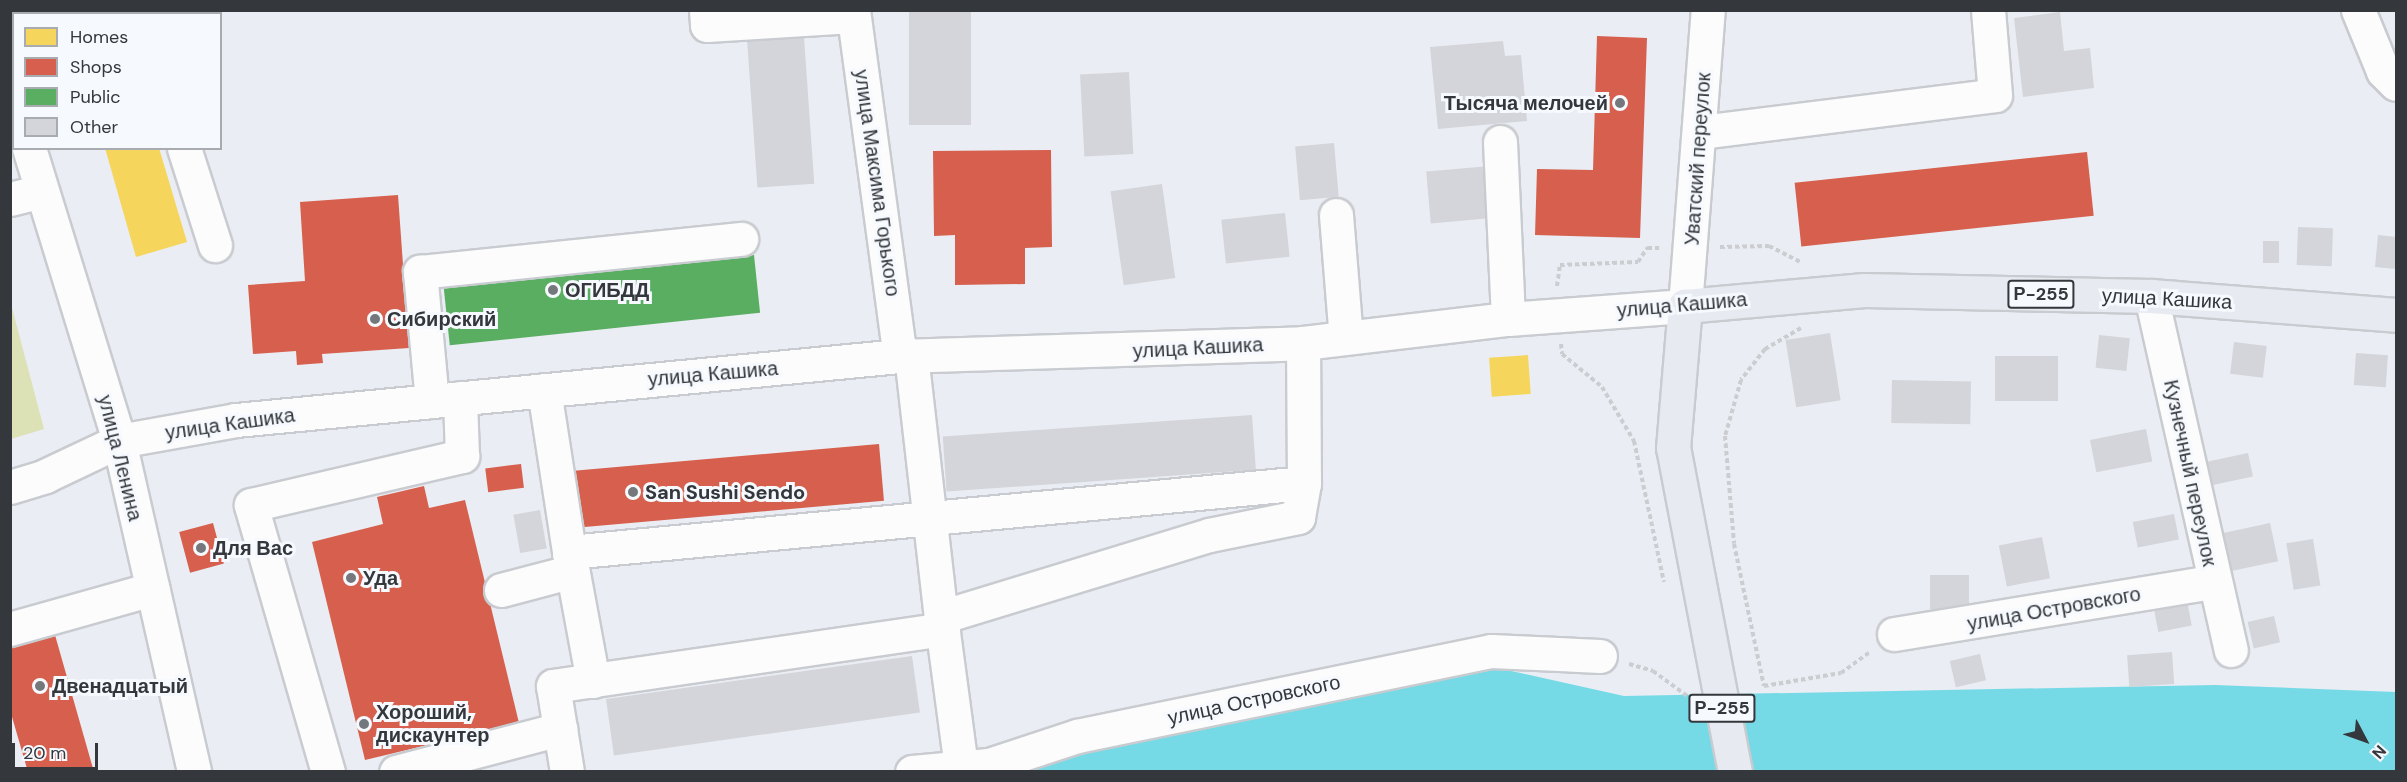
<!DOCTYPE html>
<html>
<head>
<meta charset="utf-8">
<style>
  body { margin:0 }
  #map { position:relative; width:2407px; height:782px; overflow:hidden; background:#eaedf3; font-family:"DM Sans",sans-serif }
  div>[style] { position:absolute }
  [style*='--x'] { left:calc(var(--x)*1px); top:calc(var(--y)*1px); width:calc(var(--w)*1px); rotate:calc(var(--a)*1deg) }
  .green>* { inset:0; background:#dde1b6 }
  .water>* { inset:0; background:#76dae6 }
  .homes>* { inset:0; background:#f6d55c; transform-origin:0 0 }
  .shops>* { inset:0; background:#d6604d; transform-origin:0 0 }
  .public>* { inset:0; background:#5aae61; transform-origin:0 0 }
  .building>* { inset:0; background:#d3d5da; transform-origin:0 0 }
  .path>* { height:4px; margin-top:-2px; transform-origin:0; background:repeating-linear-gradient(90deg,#cccdd0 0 4.5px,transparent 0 7.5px) }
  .roads { filter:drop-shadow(2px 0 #c8cbcf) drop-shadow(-2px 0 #c8cbcf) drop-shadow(0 2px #c8cbcf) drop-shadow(0 -2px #c8cbcf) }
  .minor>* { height:33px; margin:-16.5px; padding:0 16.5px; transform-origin:16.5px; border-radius:16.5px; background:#fcfcfd }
  .highway>* { height:33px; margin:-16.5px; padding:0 16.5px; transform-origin:16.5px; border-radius:16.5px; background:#e7eaf0 }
  .dots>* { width:16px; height:16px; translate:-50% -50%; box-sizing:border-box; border:3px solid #f6f9fe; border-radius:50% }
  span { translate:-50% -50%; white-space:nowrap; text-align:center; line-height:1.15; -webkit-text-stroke:6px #f6f9fe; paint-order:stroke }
  .shield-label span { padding:2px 4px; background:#f6f9fe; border:2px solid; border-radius:4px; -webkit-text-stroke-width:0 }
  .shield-label { font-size:18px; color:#34373b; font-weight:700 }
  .poi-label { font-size:20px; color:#34373b; font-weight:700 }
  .right { translate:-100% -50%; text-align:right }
  .left { translate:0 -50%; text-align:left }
  .street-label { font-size:20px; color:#34373b }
  .frame { position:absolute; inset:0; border:12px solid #34373b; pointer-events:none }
  .legend { position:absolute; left:12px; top:12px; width:210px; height:138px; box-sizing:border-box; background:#f6f9fe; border:2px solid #a8abb0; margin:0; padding:8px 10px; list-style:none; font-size:18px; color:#34373b }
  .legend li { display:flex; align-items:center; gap:12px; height:30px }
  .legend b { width:30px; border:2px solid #a8abb0 }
  .north { position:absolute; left:2335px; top:710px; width:60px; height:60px; -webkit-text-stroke:4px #f6f9fe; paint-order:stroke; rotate:131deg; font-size:16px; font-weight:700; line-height:24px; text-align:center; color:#34373b }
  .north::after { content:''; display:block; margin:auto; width:21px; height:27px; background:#34373b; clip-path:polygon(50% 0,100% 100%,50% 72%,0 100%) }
  .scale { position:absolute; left:12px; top:743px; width:86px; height:27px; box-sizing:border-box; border:3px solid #34373b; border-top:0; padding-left:8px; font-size:18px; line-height:21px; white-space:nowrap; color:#34373b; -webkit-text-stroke:4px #f6f9fe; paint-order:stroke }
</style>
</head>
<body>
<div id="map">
  <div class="green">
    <i style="clip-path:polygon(11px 304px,44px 429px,11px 439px,10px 439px)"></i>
  </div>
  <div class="water">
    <i style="clip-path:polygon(1457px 659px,1624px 696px,2215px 685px,2396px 692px,2396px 771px,960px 772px)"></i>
  </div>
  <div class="homes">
    <i style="clip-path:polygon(105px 148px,159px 148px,187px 242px,136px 257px)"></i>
    <i style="left:1528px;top:355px;width:39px;height:39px;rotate:86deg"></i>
  </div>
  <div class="shops">
    <i style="clip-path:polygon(1597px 36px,1647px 38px,1640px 238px,1535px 235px,1537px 169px,1593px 170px)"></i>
    <i style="clip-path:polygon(1051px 150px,1052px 247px,1025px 248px,1025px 284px,955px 285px,955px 235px,934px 236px,933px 151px)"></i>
    <i style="left:2087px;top:152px;width:64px;height:294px;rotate:84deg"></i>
    <i style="clip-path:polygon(398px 195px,409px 348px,322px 354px,323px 363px,297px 365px,296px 351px,253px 354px,248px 285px,305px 281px,300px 202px)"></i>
    <i style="left:879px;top:444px;width:57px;height:309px;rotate:85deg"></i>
    <i style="left:521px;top:464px;width:24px;height:36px;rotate:83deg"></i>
    <i style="clip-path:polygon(424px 486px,429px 508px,465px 500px,519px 723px,365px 760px,312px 542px,383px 524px,377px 497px)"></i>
    <i style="left:213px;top:523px;width:42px;height:35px;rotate:75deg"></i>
    <i style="clip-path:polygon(55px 635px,94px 772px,28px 772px,10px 710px,10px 648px)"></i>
  </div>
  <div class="public">
    <i style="left:754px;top:255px;width:58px;height:312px;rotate:84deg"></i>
  </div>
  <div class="building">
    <i style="left:909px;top:10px;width:62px;height:115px"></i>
    <i style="clip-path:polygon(2060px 12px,2064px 51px,2090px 48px,2094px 88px,2023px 97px,2014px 18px)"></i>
    <i style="left:804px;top:37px;width:147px;height:57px;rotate:86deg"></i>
    <i style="clip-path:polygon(1503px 41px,1505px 56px,1521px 55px,1527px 121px,1438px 129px,1430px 47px)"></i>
    <i style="left:1129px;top:72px;width:82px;height:49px;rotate:87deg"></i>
    <i style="left:1334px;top:143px;width:54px;height:39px;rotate:85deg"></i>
    <i style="left:1490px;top:166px;width:52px;height:64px;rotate:85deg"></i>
    <i style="left:1162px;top:184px;width:95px;height:52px;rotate:82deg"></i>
    <i style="left:1285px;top:213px;width:44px;height:64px;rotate:84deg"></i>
    <i style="left:2298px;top:227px;width:35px;height:38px;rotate:2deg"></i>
    <i style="clip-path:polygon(2378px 235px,2396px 237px,2396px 269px,2375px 267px)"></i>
    <i style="left:2263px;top:241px;width:16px;height:22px"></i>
    <i style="left:1830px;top:333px;width:68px;height:45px;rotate:81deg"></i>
    <i style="left:2099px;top:335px;width:31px;height:33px;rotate:6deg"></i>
    <i style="left:2234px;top:342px;width:33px;height:32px;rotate:7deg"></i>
    <i style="left:2356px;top:353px;width:32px;height:32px;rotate:4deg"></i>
    <i style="left:1995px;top:356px;width:63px;height:45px"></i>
    <i style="left:1892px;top:380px;width:79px;height:43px;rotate:1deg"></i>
    <i style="left:1252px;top:415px;width:55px;height:310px;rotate:86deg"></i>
    <i style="left:2146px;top:429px;width:33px;height:57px;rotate:79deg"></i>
    <i style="left:2248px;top:453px;width:24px;height:41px;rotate:78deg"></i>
    <i style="left:540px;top:510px;width:39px;height:27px;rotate:80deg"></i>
    <i style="left:2174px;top:514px;width:26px;height:42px;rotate:79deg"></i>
    <i style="left:2270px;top:523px;width:39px;height:55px;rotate:78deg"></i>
    <i style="left:2042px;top:537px;width:42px;height:44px;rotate:79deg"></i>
    <i style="left:2313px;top:539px;width:47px;height:27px;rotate:81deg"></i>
    <i style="left:1930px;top:575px;width:39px;height:34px"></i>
    <i style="left:2187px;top:601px;width:25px;height:34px;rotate:79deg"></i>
    <i style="left:2274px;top:616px;width:27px;height:27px;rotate:77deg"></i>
    <i style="left:2172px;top:652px;width:32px;height:45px;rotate:86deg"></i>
    <i style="left:1980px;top:654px;width:27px;height:31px;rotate:77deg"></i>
    <i style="left:912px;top:656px;width:57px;height:309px;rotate:82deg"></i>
  </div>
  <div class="path">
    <i style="--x:1720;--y:247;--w:49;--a:-1.2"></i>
    <i style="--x:1769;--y:246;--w:37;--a:27"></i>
    <i style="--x:1557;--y:286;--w:21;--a:-82"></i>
    <i style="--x:1560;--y:265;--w:78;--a:-2.2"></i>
    <i style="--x:1638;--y:262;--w:17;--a:-57"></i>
    <i style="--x:1647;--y:248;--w:12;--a:0"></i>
    <i style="--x:1801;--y:328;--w:42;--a:149.7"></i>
    <i style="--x:1765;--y:349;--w:39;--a:128"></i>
    <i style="--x:1741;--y:380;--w:58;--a:105.9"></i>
    <i style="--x:1725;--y:436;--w:108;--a:85.2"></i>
    <i style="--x:1734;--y:544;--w:145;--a:78.1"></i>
    <i style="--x:1764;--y:686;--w:78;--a:-9.6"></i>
    <i style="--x:1841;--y:673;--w:37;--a:-36"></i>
    <i style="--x:1561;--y:344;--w:10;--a:84"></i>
    <i style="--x:1562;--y:354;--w:52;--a:39.5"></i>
    <i style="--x:1602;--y:387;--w:63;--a:59.3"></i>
    <i style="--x:1634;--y:441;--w:144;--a:78"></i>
    <i style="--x:1629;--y:664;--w:25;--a:16"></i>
    <i style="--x:1653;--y:671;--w:46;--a:36.1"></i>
  </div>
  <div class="roads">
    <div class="minor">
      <i style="--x:140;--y:10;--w:4;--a:76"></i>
      <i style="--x:706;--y:10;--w:15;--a:86"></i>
      <i style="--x:707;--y:25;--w:146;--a:-3.5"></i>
      <i style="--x:853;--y:10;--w:349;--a:82.3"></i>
      <i style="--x:2358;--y:10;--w:66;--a:67.7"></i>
      <i style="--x:2383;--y:71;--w:18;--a:45"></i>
      <i style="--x:70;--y:14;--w:11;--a:-22"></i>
      <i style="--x:10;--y:33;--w:4;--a:-14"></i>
      <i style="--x:10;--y:90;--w:10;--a:66"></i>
      <i style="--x:1700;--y:132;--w:297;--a:-7.1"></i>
      <i style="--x:1995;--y:95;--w:85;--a:-94.7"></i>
      <i style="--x:1500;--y:142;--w:177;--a:87.4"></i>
      <i style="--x:29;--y:148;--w:307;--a:72.9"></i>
      <i style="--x:119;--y:441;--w:339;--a:77.2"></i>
      <i style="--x:184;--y:148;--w:102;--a:72.3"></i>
      <i style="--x:10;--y:199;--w:32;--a:-14"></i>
      <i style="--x:1336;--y:215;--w:123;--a:85.4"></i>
      <i style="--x:2151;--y:296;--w:363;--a:77.3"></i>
      <i style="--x:911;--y:355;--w:264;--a:83.5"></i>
      <i style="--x:544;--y:390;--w:164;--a:81.2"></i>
      <i style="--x:432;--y:401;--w:130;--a:-95.3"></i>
      <i style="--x:420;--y:272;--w:323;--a:-5.9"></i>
      <i style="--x:10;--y:487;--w:37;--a:-17"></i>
      <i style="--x:45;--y:476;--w:82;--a:-25.3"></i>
      <i style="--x:119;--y:441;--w:119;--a:-10.2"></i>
      <i style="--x:236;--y:420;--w:667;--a:-5.51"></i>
      <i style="--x:900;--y:356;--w:403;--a:-1.8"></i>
      <i style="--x:1303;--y:343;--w:206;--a:-6.7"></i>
      <i style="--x:1508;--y:319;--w:177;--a:-4.2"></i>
      <i style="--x:1685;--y:306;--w:297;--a:-85.6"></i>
      <i style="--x:501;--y:590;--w:74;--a:-14.8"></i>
      <i style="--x:10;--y:629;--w:148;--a:-15.7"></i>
      <i style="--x:1894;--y:634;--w:323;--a:-9.3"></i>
      <i style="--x:593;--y:681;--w:131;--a:-100.5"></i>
      <i style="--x:569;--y:552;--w:738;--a:-5.36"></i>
      <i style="--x:961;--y:767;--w:151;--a:-97.6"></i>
      <i style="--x:941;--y:617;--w:280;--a:-17"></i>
      <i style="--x:1209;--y:535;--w:91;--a:-11.4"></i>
      <i style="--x:1298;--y:517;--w:35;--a:-80"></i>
      <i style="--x:1304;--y:483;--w:140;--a:-90.4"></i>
      <i style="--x:328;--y:772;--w:278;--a:-106.1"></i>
      <i style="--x:251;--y:505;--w:217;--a:-13.1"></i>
      <i style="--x:462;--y:456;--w:58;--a:-92"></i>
      <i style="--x:396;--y:772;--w:170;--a:-14.7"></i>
      <i style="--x:567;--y:772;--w:87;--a:-99.2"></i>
      <i style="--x:553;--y:686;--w:394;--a:-8.3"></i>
      <i style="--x:912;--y:772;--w:77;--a:-5.2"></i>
      <i style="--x:989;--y:765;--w:93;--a:-18.2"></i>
      <i style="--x:1077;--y:736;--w:423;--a:-11.6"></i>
      <i style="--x:1491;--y:651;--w:109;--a:2.6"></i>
    </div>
    <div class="highway">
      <i style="--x:1735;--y:772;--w:330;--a:-100.8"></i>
      <i style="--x:1673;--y:448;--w:143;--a:-85.2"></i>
      <i style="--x:1685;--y:306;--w:180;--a:-5.1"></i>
      <i style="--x:1864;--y:290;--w:287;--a:1.2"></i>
      <i style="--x:2151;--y:296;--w:246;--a:4.4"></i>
    </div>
  </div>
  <div class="dots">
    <i style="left:1620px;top:103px;background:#74777b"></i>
    <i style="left:553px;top:290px;background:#74777b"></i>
    <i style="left:375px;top:319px;background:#74777b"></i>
    <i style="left:633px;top:492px;background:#74777b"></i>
    <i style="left:201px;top:548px;background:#74777b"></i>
    <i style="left:351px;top:578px;background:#74777b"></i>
    <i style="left:40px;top:686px;background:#74777b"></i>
    <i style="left:364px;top:724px;background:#74777b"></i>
  </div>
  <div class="shield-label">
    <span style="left:2041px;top:294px">Р-255</span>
    <span style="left:1722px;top:708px">Р-255</span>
  </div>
  <div class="poi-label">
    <span class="right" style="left:1608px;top:103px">Тысяча мелочей</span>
    <span class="left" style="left:565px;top:290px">ОГИБДД</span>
    <span class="left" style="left:387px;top:319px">Сибирский</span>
    <span class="left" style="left:645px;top:492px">San Sushi Sendo</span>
    <span class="left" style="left:213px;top:548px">Для Вас</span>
    <span class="left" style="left:363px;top:578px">Уда</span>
    <span class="left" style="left:52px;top:686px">Двенадцатый</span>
    <span class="left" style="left:376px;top:724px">Хороший,<br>дискаунтер</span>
  </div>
  <div class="street-label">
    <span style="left:1698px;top:159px;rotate:-86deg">Уватский переулок</span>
    <span style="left:877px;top:183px;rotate:82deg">улица Максима Горького</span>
    <span style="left:2167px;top:299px;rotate:3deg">улица Кашика</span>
    <span style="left:1682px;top:305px;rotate:-5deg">улица Кашика</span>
    <span style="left:1198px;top:348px;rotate:-3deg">улица Кашика</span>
    <span style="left:713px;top:374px;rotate:-5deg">улица Кашика</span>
    <span style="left:230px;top:424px;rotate:-8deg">улица Кашика</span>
    <span style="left:120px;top:458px;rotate:76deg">улица Ленина</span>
    <span style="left:2190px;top:473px;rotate:78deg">Кузнечный переулок</span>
    <span style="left:2054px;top:609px;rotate:-10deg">улица Островского</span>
    <span style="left:1254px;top:700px;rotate:-12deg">улица Островского</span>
  </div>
  <div class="frame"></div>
  <ul class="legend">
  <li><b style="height:16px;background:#f6d55c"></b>Homes</li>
  <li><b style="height:16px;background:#d6604d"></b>Shops</li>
  <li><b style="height:16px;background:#5aae61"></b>Public</li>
  <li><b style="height:16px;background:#d3d5da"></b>Other</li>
  </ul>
  <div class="north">N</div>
  <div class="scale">20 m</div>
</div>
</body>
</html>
